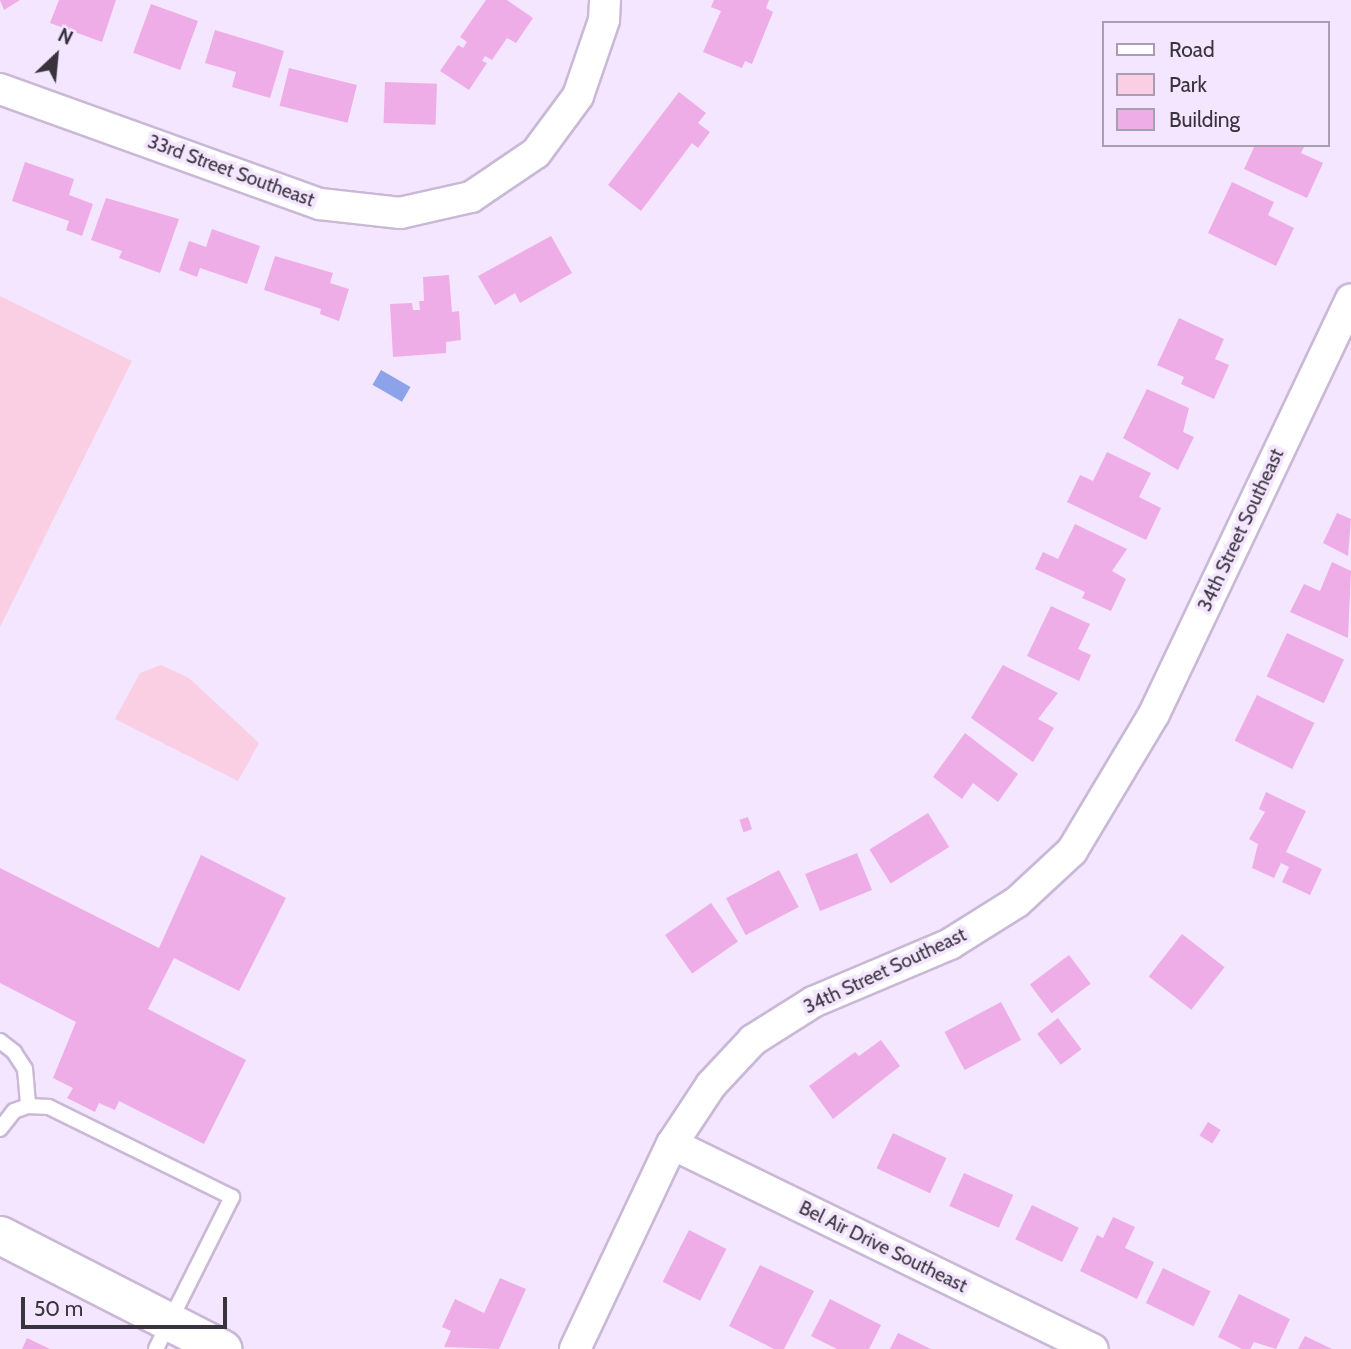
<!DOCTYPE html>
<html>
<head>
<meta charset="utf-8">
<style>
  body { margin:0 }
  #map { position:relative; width:1351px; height:1349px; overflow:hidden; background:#f3e6fe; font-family:Cabin,sans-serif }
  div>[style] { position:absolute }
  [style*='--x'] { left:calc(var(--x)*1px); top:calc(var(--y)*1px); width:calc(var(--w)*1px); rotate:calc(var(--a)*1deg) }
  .green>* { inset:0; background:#fbcfe3 }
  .water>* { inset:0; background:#8ca2e9; transform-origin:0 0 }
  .building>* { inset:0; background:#eeade7; transform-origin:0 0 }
  .roads { filter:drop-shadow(2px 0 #c9b8d6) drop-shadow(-2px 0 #c9b8d6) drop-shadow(0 2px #c9b8d6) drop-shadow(0 -2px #c9b8d6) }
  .service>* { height:14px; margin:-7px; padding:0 7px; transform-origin:7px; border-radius:7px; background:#fff }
  .minor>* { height:30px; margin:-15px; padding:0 15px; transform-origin:15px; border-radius:15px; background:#fff }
  .tertiary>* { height:37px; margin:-18.5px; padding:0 18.5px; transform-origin:18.5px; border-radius:18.5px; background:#fff }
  span { translate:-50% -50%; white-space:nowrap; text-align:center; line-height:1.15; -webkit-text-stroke:7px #f3e6fe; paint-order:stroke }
  .street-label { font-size:19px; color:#39333e }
  .legend { position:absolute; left:1102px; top:21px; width:228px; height:126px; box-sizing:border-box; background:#f3e6fe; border:2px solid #a99eb1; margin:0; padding:9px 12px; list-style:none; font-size:21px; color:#39333e }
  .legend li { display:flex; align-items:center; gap:14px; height:35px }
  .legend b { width:35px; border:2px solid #a99eb1 }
  .north { position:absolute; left:21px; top:21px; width:70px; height:70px; -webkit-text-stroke:5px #f3e6fe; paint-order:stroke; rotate:26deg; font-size:19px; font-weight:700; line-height:28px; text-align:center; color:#39333e }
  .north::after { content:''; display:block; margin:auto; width:24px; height:32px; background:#39333e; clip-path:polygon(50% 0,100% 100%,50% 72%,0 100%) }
  .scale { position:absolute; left:21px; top:1297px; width:206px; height:32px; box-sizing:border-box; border:4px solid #39333e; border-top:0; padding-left:9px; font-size:21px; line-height:24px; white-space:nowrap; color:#39333e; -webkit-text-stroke:5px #f3e6fe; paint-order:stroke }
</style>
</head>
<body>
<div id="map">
  <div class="green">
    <i style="clip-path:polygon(0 296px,132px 361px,0 627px)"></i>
    <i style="clip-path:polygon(161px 665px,189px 678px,259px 743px,238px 781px,115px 719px,140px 673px)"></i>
  </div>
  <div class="water">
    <i style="left:381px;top:370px;width:34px;height:17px;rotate:30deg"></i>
  </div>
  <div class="building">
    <i style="clip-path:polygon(0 0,20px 0,4px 10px)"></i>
    <i style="clip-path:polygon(59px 0,116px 0,102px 42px,50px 23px)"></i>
    <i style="clip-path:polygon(486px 0,507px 0,533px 18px,516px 43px,507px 38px,492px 60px,485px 56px,482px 61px,487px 63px,469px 90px,440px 71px,458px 45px,463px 48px,467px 42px,460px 37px)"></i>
    <i style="clip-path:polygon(714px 0,769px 0,766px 8px,773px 12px,752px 64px,745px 61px,742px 68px,703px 52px,721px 11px,711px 7px)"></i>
    <i style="left:151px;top:4px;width:50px;height:52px;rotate:20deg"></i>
    <i style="clip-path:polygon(215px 30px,284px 51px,270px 98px,232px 87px,236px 72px,205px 63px)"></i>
    <i style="left:289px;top:68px;width:70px;height:39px;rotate:14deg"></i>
    <i style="left:385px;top:82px;width:52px;height:41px;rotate:2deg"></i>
    <i style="clip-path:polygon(679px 92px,706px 113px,698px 123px,710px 132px,698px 148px,692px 143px,641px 211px,608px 185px)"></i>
    <i style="clip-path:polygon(1255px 145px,1305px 145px,1301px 153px,1323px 163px,1307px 198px,1244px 169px)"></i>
    <i style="clip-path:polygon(25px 162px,74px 179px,69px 195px,93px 204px,82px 236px,66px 230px,69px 221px,12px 201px)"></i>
    <i style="clip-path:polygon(1232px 182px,1274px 202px,1268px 215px,1294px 228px,1276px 266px,1208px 233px)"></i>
    <i style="clip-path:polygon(106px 198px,179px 219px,160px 273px,119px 258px,122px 251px,91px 240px)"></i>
    <i style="clip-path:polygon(212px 229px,260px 246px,247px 284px,200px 268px,197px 277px,179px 270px,189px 241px,206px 247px)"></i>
    <i style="clip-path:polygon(551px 236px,572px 273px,520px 303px,515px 293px,495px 305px,478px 276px)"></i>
    <i style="clip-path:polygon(275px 256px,333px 273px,330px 283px,349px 289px,339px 321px,320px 314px,321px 309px,264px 290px)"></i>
    <i style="clip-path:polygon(449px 275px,452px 312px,459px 311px,461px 340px,446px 342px,446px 353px,393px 357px,390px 304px,412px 303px,413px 310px,420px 310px,419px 301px,424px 301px,423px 277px)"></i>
    <i style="clip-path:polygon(1179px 318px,1224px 339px,1215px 359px,1229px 365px,1214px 399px,1181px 384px,1184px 377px,1157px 365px)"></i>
    <i style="clip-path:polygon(1147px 389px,1189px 408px,1183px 432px,1194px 437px,1178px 470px,1123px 438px)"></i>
    <i style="clip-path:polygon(1107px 452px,1151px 473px,1139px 497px,1161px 508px,1146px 540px,1067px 502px,1080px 475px,1093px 481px)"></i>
    <i style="clip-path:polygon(1337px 513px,1351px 519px,1348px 556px,1323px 543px)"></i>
    <i style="clip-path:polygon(1075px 524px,1127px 549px,1112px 571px,1126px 579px,1111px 611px,1082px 598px,1085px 592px,1035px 569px,1043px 552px,1058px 559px)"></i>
    <i style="clip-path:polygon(1332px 562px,1351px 571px,1348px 638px,1290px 612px,1304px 584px,1320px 591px)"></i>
    <i style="clip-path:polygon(1051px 606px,1090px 624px,1078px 649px,1091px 655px,1079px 681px,1027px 656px)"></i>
    <i style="left:1287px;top:633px;width:63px;height:48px;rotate:25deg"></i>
    <i style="clip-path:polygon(1003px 665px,1058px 693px,1038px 719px,1054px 728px,1033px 762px,971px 718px)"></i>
    <i style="left:1257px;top:695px;width:64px;height:51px;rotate:26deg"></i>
    <i style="clip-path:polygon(965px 733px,1018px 774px,998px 802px,973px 783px,962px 799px,933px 777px)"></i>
    <i style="clip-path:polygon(1266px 792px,1306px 811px,1286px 852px,1322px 869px,1310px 895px,1282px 882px,1289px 867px,1281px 863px,1274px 878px,1252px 868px,1258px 844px,1249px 839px,1265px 812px,1259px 809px)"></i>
    <i style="left:928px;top:813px;width:40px;height:69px;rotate:58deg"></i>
    <i style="left:748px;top:817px;width:13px;height:9px;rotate:72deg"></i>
    <i style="left:857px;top:853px;width:40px;height:56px;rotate:68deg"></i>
    <i style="clip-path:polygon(201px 855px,286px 898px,239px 991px,174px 958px,148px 1009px,246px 1060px,204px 1144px,119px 1101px,115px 1110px,99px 1103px,95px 1112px,67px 1098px,73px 1088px,53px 1078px,76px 1022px,0 983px,0 868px,159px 948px)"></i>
    <i style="left:779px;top:870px;width:42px;height:60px;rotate:62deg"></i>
    <i style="left:711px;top:903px;width:47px;height:56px;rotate:55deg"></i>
    <i style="left:1182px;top:934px;width:54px;height:54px;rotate:38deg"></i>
    <i style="left:1069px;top:955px;width:36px;height:49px;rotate:53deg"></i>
    <i style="left:1001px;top:1002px;width:43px;height:64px;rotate:62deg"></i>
    <i style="left:1058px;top:1018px;width:39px;height:26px;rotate:53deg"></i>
    <i style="clip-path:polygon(881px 1040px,900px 1066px,833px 1119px,809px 1086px,855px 1052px,859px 1056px)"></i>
    <i style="left:1208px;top:1122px;width:15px;height:16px;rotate:32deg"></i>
    <i style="left:893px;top:1133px;width:59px;height:39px;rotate:25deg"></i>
    <i style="left:964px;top:1173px;width:54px;height:36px;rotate:24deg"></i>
    <i style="left:1032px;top:1205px;width:52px;height:38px;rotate:26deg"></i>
    <i style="clip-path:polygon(1113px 1217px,1135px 1227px,1125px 1248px,1154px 1262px,1137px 1299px,1080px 1271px,1097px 1235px,1103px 1238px)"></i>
    <i style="left:689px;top:1230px;width:42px;height:58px;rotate:27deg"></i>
    <i style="clip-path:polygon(760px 1265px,814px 1291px,784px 1349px,774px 1349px,729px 1326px)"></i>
    <i style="left:1163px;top:1268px;width:53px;height:39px;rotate:26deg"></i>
    <i style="clip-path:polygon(500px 1278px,526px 1289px,499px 1349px,444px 1347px,451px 1331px,442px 1327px,455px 1299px,484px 1313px)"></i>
    <i style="clip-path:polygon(1239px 1294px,1290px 1319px,1276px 1349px,1254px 1342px,1250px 1349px,1242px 1349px,1218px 1337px)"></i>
    <i style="clip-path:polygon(830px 1299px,881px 1325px,869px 1349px,837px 1349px,811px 1336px)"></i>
    <i style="clip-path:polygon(898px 1333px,931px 1349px,890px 1349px)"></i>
    <i style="clip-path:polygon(1305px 1336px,1332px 1349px,1298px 1349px)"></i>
    <i style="clip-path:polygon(27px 1338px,50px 1349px,22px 1349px)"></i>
  </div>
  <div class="roads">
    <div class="service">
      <i style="--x:0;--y:1041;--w:18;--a:38"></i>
      <i style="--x:14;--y:1052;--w:20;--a:57"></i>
      <i style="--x:25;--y:1069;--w:37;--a:85"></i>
      <i style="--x:0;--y:1129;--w:23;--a:-52"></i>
      <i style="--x:14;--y:1111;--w:15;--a:-20"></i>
      <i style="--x:28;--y:1106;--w:21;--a:3"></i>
      <i style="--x:49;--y:1107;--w:204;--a:26.2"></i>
      <i style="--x:232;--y:1197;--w:170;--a:116.6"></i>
    </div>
    <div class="minor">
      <i style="--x:0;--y:89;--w:340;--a:19.8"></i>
      <i style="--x:320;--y:204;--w:81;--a:6.4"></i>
      <i style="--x:400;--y:213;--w:73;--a:-12.7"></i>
      <i style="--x:471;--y:197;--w:78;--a:-34.1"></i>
      <i style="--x:536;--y:153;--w:71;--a:-53.6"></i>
      <i style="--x:578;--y:96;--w:80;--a:-71.1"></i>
      <i style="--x:604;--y:20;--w:20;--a:-87"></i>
      <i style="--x:672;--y:1144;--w:468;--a:26"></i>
      <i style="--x:575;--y:1349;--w:227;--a:-64.7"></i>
      <i style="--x:672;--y:1144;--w:71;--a:-56.5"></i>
      <i style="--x:711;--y:1085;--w:62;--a:-47"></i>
      <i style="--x:753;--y:1040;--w:71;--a:-32.3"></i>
      <i style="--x:813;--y:1002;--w:149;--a:-22.9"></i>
      <i style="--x:950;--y:944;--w:79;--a:-32.1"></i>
      <i style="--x:1017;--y:902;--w:75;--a:-42.8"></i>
      <i style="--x:1072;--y:851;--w:160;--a:-59.1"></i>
      <i style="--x:1154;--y:714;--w:459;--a:-64.6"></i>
    </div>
    <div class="tertiary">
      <i style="--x:0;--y:1235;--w:250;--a:27.1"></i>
    </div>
  </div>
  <div class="street-label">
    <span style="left:231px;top:171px;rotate:20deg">33rd Street Southeast</span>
    <span style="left:1241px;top:530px;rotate:-65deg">34th Street Southeast</span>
    <span style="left:885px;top:971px;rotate:-25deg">34th Street Southeast</span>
    <span style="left:883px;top:1247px;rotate:26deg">Bel Air Drive Southeast</span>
  </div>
  <ul class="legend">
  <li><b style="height:9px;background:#fff"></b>Road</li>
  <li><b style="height:19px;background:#fbcfe3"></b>Park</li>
  <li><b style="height:19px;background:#eeade7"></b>Building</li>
  </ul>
  <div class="north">N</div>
  <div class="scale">50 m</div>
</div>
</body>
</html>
